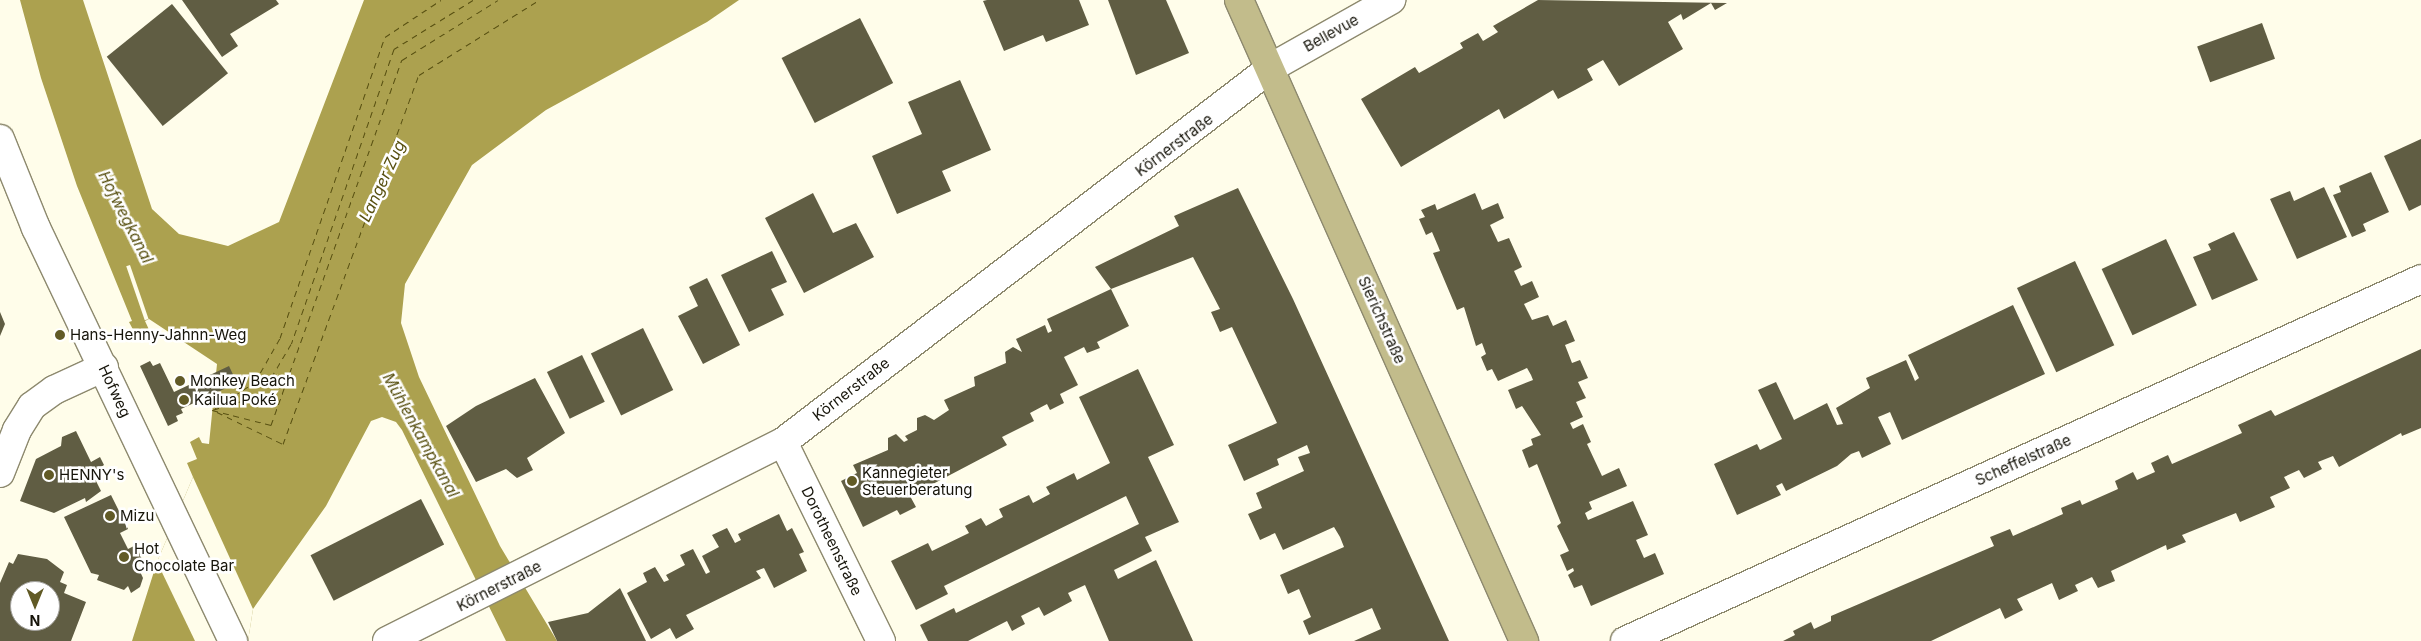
<!DOCTYPE html>
<html>
<head>
<meta charset="utf-8">
<style>
  body { margin:0 }
  #map { position:relative; width:2421px; height:641px; overflow:hidden; background:#fffdea; font-family:Inter,sans-serif }
  div>[style] { position:absolute }
  [style*='--x'] { left:calc(var(--x)*1px); top:calc(var(--y)*1px); width:calc(var(--w)*1px); rotate:calc(var(--a)*1deg) }
  .water>* { inset:0; background:#aca14f }
  .pier>* { inset:0; background:#fffdea; transform-origin:0 0 }
  .ferry>* { height:1px; margin-top:-0.5px; transform-origin:0; background:repeating-linear-gradient(90deg,#585011 0 6px,transparent 0 11px) }
  .building>* { inset:0; background:#605d43; transform-origin:0 0 }
  .roads { filter:drop-shadow(1px 0 #8d896e) drop-shadow(-1px 0 #8d896e) drop-shadow(0 1px #8d896e) drop-shadow(0 -1px #8d896e) }
  .minor>* { height:28px; margin:-14px; padding:0 14px; transform-origin:14px; border-radius:14px; background:#fff }
  .major>* { height:28px; margin:-14px; padding:0 14px; transform-origin:14px; border-radius:14px; background:#c2bc8b }
  .dots>* { width:14px; height:14px; translate:-50% -50%; box-sizing:border-box; border:2px solid #fff; border-radius:50% }
  span { translate:-50% -50%; white-space:nowrap; text-align:center; line-height:1.15; -webkit-text-stroke:5px #fff; paint-order:stroke }
  .street-label { font-size:15px; color:#16140a }
  .poi-label { font-size:15px; color:#16140a }
  .left { translate:0 -50%; text-align:left }
  .water-label { font-size:16px; color:#585011; font-style:italic }
  .north { position:absolute; left:10px; top:581px; width:50px; height:50px; box-sizing:border-box; background:#fff; border:1px solid #a2a19d; border-radius:50%; rotate:180deg; font-size:14px; font-weight:700; line-height:20px; text-align:center; color:#16140a }
  .north::after { content:''; display:block; margin:auto; width:18px; height:22px; background:#615a26; clip-path:polygon(50% 0,100% 100%,50% 72%,0 100%) }
</style>
</head>
<body>
<div id="map">
  <div class="water">
    <i style="clip-path:polygon(20px 0,83px 0,152px 209px,179px 234px,228px 246px,279px 222px,364px 0,739px 0,707px 22px,546px 110px,472px 165px,405px 284px,401px 323px,419px 377px,500px 546px,557px 641px,506px 641px,402px 430px,396px 422px,382px 417px,371px 421px,326px 506px,253px 609px,248px 641px,132px 641px,157px 562px,193px 477px,187px 463px,197px 459px,190px 442px,199px 437px,202px 443px,209px 444px,217px 364px,149px 319px,145px 321px,151px 334px,139px 341px,129px 322px,132px 321px,77px 186px,41px 78px)"></i>
  </div>
  <div class="pier">
    <i style="left:130px;top:265px;width:57px;height:4px;rotate:71deg"></i>
    <i style="clip-path:polygon(193px 477px,253px 609px,248px 641px,195px 641px,157px 562px)"></i>
  </div>
  <div class="ferry">
    <i style="--x:473;--y:0;--w:93;--a:148.2"></i>
    <i style="--x:394;--y:49;--w:312;--a:109.2"></i>
    <i style="--x:291;--y:344;--w:59;--a:120.5"></i>
    <i style="--x:261;--y:395;--w:51;--a:163"></i>
    <i style="--x:212;--y:410;--w:61;--a:14.3"></i>
    <i style="--x:271;--y:425;--w:388;--a:-70.3"></i>
    <i style="--x:402;--y:60;--w:113;--a:-32"></i>
    <i style="--x:215;--y:408;--w:48;--a:-33"></i>
    <i style="--x:255;--y:382;--w:51;--a:-60.4"></i>
    <i style="--x:280;--y:338;--w:319;--a:-70.8"></i>
    <i style="--x:385;--y:37;--w:67;--a:-33.5"></i>
    <i style="--x:217;--y:412;--w:73;--a:25.9"></i>
    <i style="--x:283;--y:444;--w:393;--a:-69.8"></i>
    <i style="--x:419;--y:75;--w:142;--a:-32"></i>
  </div>
  <div class="building">
    <i style="clip-path:polygon(182px 0,276px 0,279px 4px,230px 34px,238px 46px,222px 57px)"></i>
    <i style="clip-path:polygon(987px 0,1079px 0,1089px 25px,1046px 42px,1043px 35px,1004px 51px,983px 1px)"></i>
    <i style="clip-path:polygon(1108px 0,1166px 0,1189px 53px,1136px 75px)"></i>
    <i style="clip-path:polygon(1538px 0,1727px 3px,1715px 10px,1711px 3px,1683px 20px,1681px 14px,1668px 22px,1683px 49px,1619px 86px,1603px 60px,1587px 69px,1593px 80px,1575px 90px,1558px 99px,1553px 90px,1504px 119px,1499px 109px,1401px 167px,1361px 99px,1415px 67px,1419px 73px,1428px 68px,1463px 48px,1460px 43px,1478px 33px,1483px 41px,1498px 32px,1493px 26px)"></i>
    <i style="left:172px;top:4px;width:89px;height:84px;rotate:51deg"></i>
    <i style="left:860px;top:18px;width:73px;height:88px;rotate:63deg"></i>
    <i style="left:2262px;top:23px;width:38px;height:69px;rotate:70deg"></i>
    <i style="clip-path:polygon(960px 80px,991px 150px,942px 171px,951px 191px,897px 214px,872px 156px,922px 134px,908px 102px)"></i>
    <i style="clip-path:polygon(2421px 139px,2421px 205px,2409px 211px,2384px 156px)"></i>
    <i style="clip-path:polygon(2371px 172px,2389px 212px,2363px 224px,2366px 231px,2352px 237px,2333px 195px,2341px 192px,2339px 186px)"></i>
    <i style="clip-path:polygon(2324px 187px,2347px 237px,2297px 259px,2270px 199px,2290px 191px,2294px 201px)"></i>
    <i style="clip-path:polygon(1238px 188px,1293px 299px,1449px 641px,1354px 641px,1381px 629px,1372px 608px,1309px 635px,1303px 621px,1311px 617px,1299px 589px,1288px 594px,1280px 575px,1344px 547px,1340px 537px,1334px 527px,1283px 550px,1275px 533px,1260px 540px,1248px 514px,1262px 508px,1256px 493px,1304px 471px,1298px 457px,1310px 453px,1307px 445px,1277px 459px,1279px 465px,1244px 481px,1228px 445px,1277px 423px,1232px 327px,1220px 332px,1211px 312px,1220px 309px,1193px 257px,1111px 289px,1095px 267px,1179px 226px,1174px 216px)"></i>
    <i style="clip-path:polygon(813px 193px,833px 233px,856px 223px,874px 257px,804px 293px,765px 218px)"></i>
    <i style="clip-path:polygon(1475px 193px,1482px 210px,1498px 203px,1504px 218px,1490px 225px,1498px 242px,1509px 238px,1522px 267px,1514px 271px,1521px 286px,1532px 281px,1539px 297px,1524px 304px,1532px 320px,1548px 315px,1553px 326px,1566px 320px,1575px 341px,1565px 345px,1572px 363px,1580px 360px,1588px 378px,1578px 382px,1586px 398px,1576px 402px,1583px 417px,1570px 423px,1573px 429px,1583px 424px,1591px 442px,1587px 444px,1602px 476px,1619px 468px,1627px 486px,1589px 502px,1592px 509px,1585px 513px,1588px 520px,1633px 501px,1648px 535px,1636px 540px,1644px 558px,1655px 553px,1664px 574px,1591px 606px,1582px 585px,1574px 588px,1568px 575px,1574px 571px,1573px 568px,1567px 571px,1560px 555px,1569px 551px,1557px 526px,1561px 523px,1537px 464px,1529px 468px,1522px 450px,1533px 445px,1531px 439px,1541px 435px,1522px 406px,1516px 409px,1508px 390px,1533px 380px,1531px 375px,1527px 368px,1498px 381px,1492px 369px,1487px 371px,1481px 357px,1486px 354px,1482px 343px,1476px 346px,1464px 307px,1457px 310px,1433px 253px,1440px 251px,1438px 246px,1432px 232px,1426px 235px,1419px 219px,1425px 217px,1421px 210px,1435px 204px,1437px 210px)"></i>
    <i style="clip-path:polygon(2234px 232px,2258px 280px,2212px 300px,2193px 257px,2211px 250px,2208px 244px)"></i>
    <i style="left:2166px;top:239px;width:73px;height:71px;rotate:65deg"></i>
    <i style="clip-path:polygon(772px 251px,787px 282px,771px 289px,784px 315px,749px 332px,721px 275px)"></i>
    <i style="left:2075px;top:261px;width:93px;height:64px;rotate:65deg"></i>
    <i style="clip-path:polygon(707px 278px,740px 345px,703px 364px,678px 316px,698px 306px,689px 287px)"></i>
    <i style="clip-path:polygon(1111px 289px,1129px 326px,1097px 342px,1100px 348px,1087px 353px,1084px 347px,1064px 357px,1078px 385px,1060px 394px,1064px 403px,1050px 410px,1047px 404px,1030px 413px,1034px 421px,1002px 437px,1007px 445px,910px 496px,916px 507px,900px 515px,897px 510px,863px 527px,841px 481px,857px 473px,853px 465px,888px 450px,888px 438px,896px 434px,904px 442px,908px 440px,905px 436px,917px 430px,917px 418px,925px 415px,934px 420px,949px 410px,944px 400px,975px 386px,974px 377px,1006px 363px,1005px 352px,1013px 347px,1022px 352px,1016px 339px,1045px 325px,1048px 333px,1052px 331px,1047px 319px)"></i>
    <i style="clip-path:polygon(2013px 305px,2045px 374px,1902px 440px,1890px 412px,1883px 415px,1878px 417px,1891px 444px,1862px 458px,1859px 451px,1851px 454px,1837px 466px,1786px 491px,1782px 483px,1776px 486px,1781px 495px,1737px 515px,1714px 464px,1757px 444px,1760px 450px,1782px 439px,1758px 390px,1776px 382px,1794px 420px,1827px 403px,1837px 425px,1843px 424px,1836px 408px,1870px 388px,1866px 378px,1906px 360px,1915px 381px,1919px 378px,1908px 355px)"></i>
    <i style="clip-path:polygon(0 312px,5px 324px,0 336px)"></i>
    <i style="left:643px;top:328px;width:69px;height:58px;rotate:64deg"></i>
    <i style="clip-path:polygon(2421px 349px,2421px 428px,2402px 436px,2401px 433px,2339px 467px,2333px 456px,2318px 462px,2322px 469px,2304px 478px,2299px 470px,2284px 477px,2290px 488px,2270px 497px,2275px 507px,2240px 522px,2236px 513px,2182px 535px,2186px 542px,2167px 550px,2166px 545px,2111px 571px,2115px 581px,2098px 588px,2092px 577px,2075px 585px,2078px 591px,2059px 600px,2052px 583px,2017px 599px,2023px 610px,2005px 619px,2000px 608px,1931px 641px,1783px 641px,1795px 635px,1793px 631px,1811px 622px,1814px 629px,1831px 621px,1831px 616px,1994px 546px,1990px 537px,2010px 529px,2013px 536px,2063px 514px,2061px 508px,2080px 500px,2082px 505px,2118px 489px,2115px 481px,2133px 472px,2137px 480px,2155px 472px,2151px 463px,2168px 455px,2172px 464px,2242px 433px,2238px 425px,2271px 410px,2275px 416px)"></i>
    <i style="left:582px;top:355px;width:52px;height:39px;rotate:64deg"></i>
    <i style="clip-path:polygon(150px 361px,153px 366px,160px 363px,174px 392px,229px 366px,237px 383px,181px 409px,183px 413px,176px 416px,178px 421px,168px 426px,140px 366px)"></i>
    <i style="clip-path:polygon(1138px 369px,1174px 445px,1148px 457px,1179px 522px,1145px 537px,1152px 551px,1114px 570px,1118px 579px,1156px 560px,1193px 641px,1109px 641px,1085px 585px,1068px 593px,1072px 601px,1044px 616px,1039px 607px,1021px 616px,1025px 624px,1012px 631px,1007px 621px,968px 641px,928px 641px,920px 625px,954px 608px,956px 613px,1139px 524px,1126px 496px,944px 586px,948px 594px,916px 610px,891px 561px,928px 543px,932px 551px,969px 533px,965px 526px,981px 518px,986px 526px,1003px 517px,999px 509px,1029px 495px,1033px 503px,1050px 494px,1046px 487px,1074px 473px,1077px 480px,1110px 463px,1079px 397px)"></i>
    <i style="clip-path:polygon(535px 378px,565px 433px,527px 458px,533px 470px,517px 478px,506px 469px,476px 482px,446px 426px,476px 406px)"></i>
    <i style="clip-path:polygon(76px 431px,91px 462px,100px 457px,104px 465px,92px 473px,101px 491px,86px 502px,85px 498px,54px 513px,20px 501px,36px 459px,61px 446px,62px 437px)"></i>
    <i style="clip-path:polygon(111px 495px,128px 529px,120px 533px,128px 549px,136px 545px,143px 562px,137px 565px,143px 578px,140px 587px,131px 593px,128px 586px,124px 590px,97px 580px,99px 575px,91px 573px,64px 517px)"></i>
    <i style="left:421px;top:499px;width:51px;height:124px;rotate:63deg"></i>
    <i style="clip-path:polygon(779px 514px,787px 531px,792px 528px,804px 552px,799px 554px,807px 571px,774px 588px,764px 568px,756px 571px,761px 578px,686px 615px,694px 629px,676px 639px,670px 628px,651px 639px,627px 593px,647px 582px,643px 573px,655px 567px,664px 582px,669px 580px,666px 575px,685px 565px,680px 555px,693px 549px,706px 574px,710px 572px,702px 556px,719px 547px,712px 535px,727px 528px,735px 543px,741px 540px,738px 534px)"></i>
    <i style="clip-path:polygon(evenodd,18px 554px,47px 559px,64px 572px,60px 582px,67px 585px,64px 593px,86px 602px,71px 641px,0 641px,0 583px,9px 562px,13px 564px,18px 554px,20px 591px,50px 591px,50px 621px,20px 621px,20px 591px)"></i>
    <i style="clip-path:polygon(620px 588px,646px 641px,557px 641px,548px 622px,588px 613px)"></i>
  </div>
  <div class="roads">
    <div class="minor">
      <i style="--x:0;--y:139;--w:96;--a:68"></i>
      <i style="--x:36;--y:228;--w:458;--a:64.5"></i>
      <i style="--x:783;--y:442;--w:222;--a:63.8"></i>
      <i style="--x:0;--y:473;--w:46;--a:-68.4"></i>
      <i style="--x:17;--y:430;--w:28;--a:-58"></i>
      <i style="--x:32;--y:406;--w:27;--a:-36"></i>
      <i style="--x:54;--y:390;--w:55;--a:-24.7"></i>
      <i style="--x:387;--y:641;--w:443;--a:-26.7"></i>
      <i style="--x:783;--y:442;--w:616;--a:-37.48"></i>
      <i style="--x:1272;--y:67;--w:137;--a:-29.4"></i>
      <i style="--x:1625;--y:641;--w:874;--a:-24.45"></i>
    </div>
    <div class="major">
      <i style="--x:1239;--y:0;--w:702;--a:66.03"></i>
    </div>
  </div>
  <div class="dots">
    <i style="left:60px;top:335px;background:#615a26"></i>
    <i style="left:180px;top:381px;background:#615a26"></i>
    <i style="left:184px;top:400px;background:#615a26"></i>
    <i style="left:49px;top:475px;background:#615a26"></i>
    <i style="left:852px;top:481px;background:#615a26"></i>
    <i style="left:110px;top:516px;background:#615a26"></i>
    <i style="left:124px;top:557px;background:#615a26"></i>
  </div>
  <div class="street-label">
    <span style="left:1331px;top:33px;rotate:-29deg">Bellevue</span>
    <span style="left:1174px;top:145px;rotate:-37deg">Körnerstraße</span>
    <span style="left:1382px;top:320px;rotate:66deg">Sierichstraße</span>
    <span style="left:851px;top:389px;rotate:-38deg">Körnerstraße</span>
    <span style="left:115px;top:391px;rotate:65deg">Hofweg</span>
    <span style="left:2023px;top:460px;rotate:-24deg">Scheffelstraße</span>
    <span style="left:832px;top:541px;rotate:64deg">Dorotheenstraße</span>
    <span style="left:499px;top:586px;rotate:-27deg">Körnerstraße</span>
  </div>
  <div class="poi-label">
    <span class="left" style="left:70px;top:335px">Hans-Henny-Jahnn-Weg</span>
    <span class="left" style="left:190px;top:381px">Monkey Beach</span>
    <span class="left" style="left:194px;top:400px">Kailua Poké</span>
    <span class="left" style="left:862px;top:481px">Kannegieter<br>Steuerberatung</span>
    <span class="left" style="left:59px;top:475px">HENNY's</span>
    <span class="left" style="left:120px;top:516px">Mizu</span>
    <span class="left" style="left:134px;top:557px">Hot<br>Chocolate Bar</span>
  </div>
  <div class="water-label">
    <span style="left:382px;top:181px;rotate:-65deg">Langer Zug</span>
    <span style="left:126px;top:217px;rotate:63deg">Hofwegkanal</span>
    <span style="left:421px;top:435px;rotate:61deg">Mühlenkampkanal</span>
  </div>
  <div class="north">N</div>
</div>
</body>
</html>
